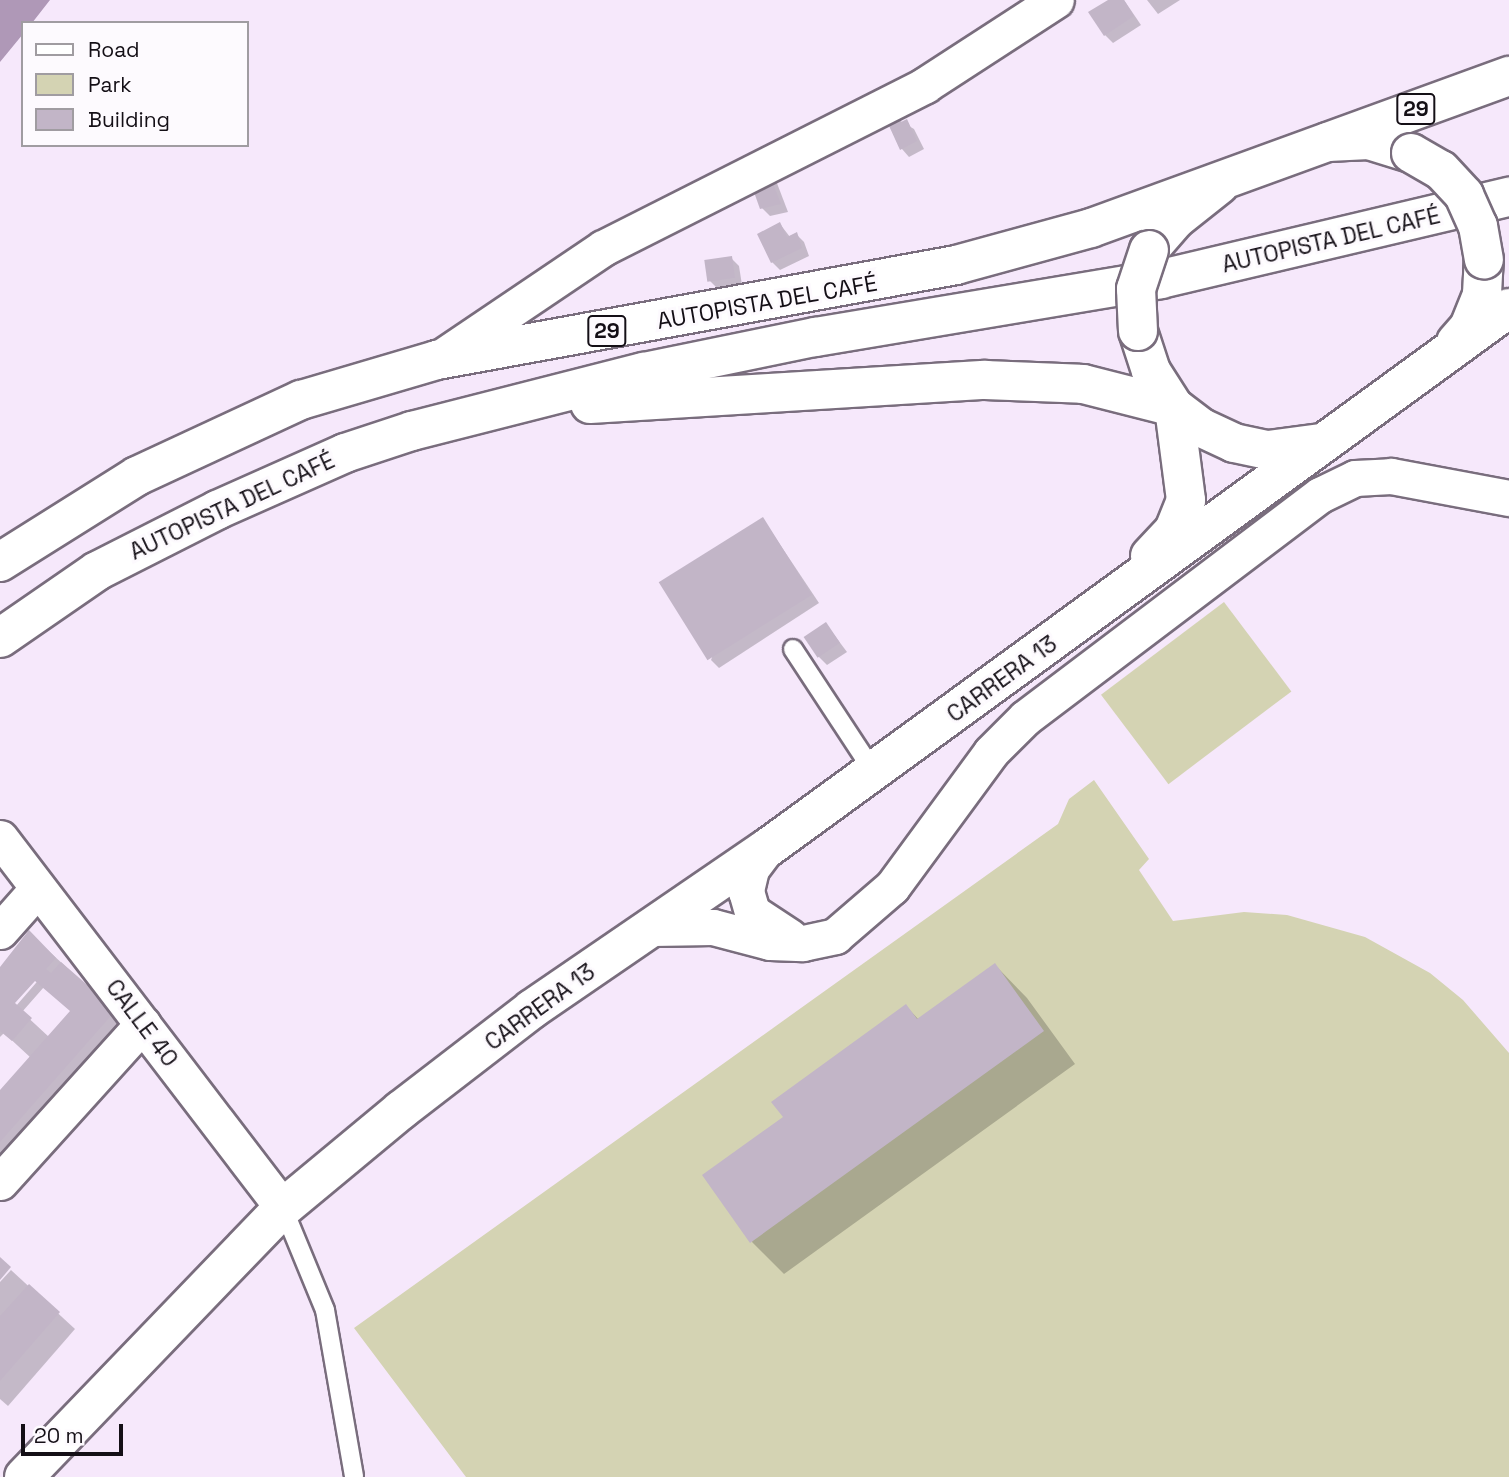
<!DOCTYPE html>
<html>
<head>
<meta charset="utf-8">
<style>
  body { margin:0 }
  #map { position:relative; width:1509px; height:1477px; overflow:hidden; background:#f6e8fb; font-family:"Space Grotesk",sans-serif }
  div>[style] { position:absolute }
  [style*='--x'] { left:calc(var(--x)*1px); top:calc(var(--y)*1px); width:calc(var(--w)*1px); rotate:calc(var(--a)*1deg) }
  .green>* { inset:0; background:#d4d3b3; transform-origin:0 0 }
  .water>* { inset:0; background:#af98b7 }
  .shadow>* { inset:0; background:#0003 }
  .building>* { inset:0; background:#c2b5c7; transform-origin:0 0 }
  .roads { filter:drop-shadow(2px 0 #796d7d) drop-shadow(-2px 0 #796d7d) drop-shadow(0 2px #796d7d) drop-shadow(0 -2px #796d7d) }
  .lane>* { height:18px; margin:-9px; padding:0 9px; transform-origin:9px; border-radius:9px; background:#fff }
  .street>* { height:35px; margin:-17.5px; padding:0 17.5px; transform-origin:17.5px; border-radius:17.5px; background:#fff }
  .primary>* { height:38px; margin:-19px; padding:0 19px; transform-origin:19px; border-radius:19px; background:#fff }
  .highway>* { height:38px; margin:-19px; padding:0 19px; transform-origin:19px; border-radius:19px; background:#fff }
  .bridges { filter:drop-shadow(2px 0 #796d7d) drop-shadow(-2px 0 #796d7d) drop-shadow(0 2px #796d7d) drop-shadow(0 -2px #796d7d) }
  .primary-bridge>* { height:38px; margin:-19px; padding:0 19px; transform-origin:19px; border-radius:19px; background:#fff }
  span { translate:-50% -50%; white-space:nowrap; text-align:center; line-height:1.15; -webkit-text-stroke:6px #fdfafe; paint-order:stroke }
  .shield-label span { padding:2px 5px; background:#fdfafe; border:2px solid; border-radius:5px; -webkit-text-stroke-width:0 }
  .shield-label { font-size:21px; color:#140f16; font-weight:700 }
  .street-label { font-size:23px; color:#140f16 }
  .legend { position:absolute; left:21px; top:21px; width:228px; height:126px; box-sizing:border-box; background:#fdfafe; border:2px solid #a09ca1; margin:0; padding:9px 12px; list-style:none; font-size:21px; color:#140f16 }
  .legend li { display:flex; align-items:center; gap:14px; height:35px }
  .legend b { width:35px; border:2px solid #a09ca1 }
  .scale { position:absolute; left:21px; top:1424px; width:102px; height:32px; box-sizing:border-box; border:4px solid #140f16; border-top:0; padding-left:9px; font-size:21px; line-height:24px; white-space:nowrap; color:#140f16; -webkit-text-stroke:5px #fdfafe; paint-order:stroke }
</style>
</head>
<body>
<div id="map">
  <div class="green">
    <i style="left:1224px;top:602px;width:112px;height:154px;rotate:53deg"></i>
    <i style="clip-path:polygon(1094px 780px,1149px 859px,1139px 870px,1173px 921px,1244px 912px,1287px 915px,1365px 937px,1430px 973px,1463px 1000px,1509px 1053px,1509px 1477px,466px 1477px,354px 1328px,1058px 824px,1069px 799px)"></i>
  </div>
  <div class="water">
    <i style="clip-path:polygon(0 0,50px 0,32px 23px,23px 23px,23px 34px,0 62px)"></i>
  </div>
  <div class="shadow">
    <i style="clip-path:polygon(1111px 0,1124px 0,1141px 25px,1113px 43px,1105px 35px)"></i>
    <i style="clip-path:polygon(1147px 0,1180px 0,1158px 14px)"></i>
    <i style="clip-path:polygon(892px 116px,914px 129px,924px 149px,909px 157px,902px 149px)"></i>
    <i style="clip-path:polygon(775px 178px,788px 212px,770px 216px,762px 208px,751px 179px)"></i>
    <i style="clip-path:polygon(780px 224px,790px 237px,796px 234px,804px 242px,809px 256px,780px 270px,772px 262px)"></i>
    <i style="clip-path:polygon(731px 258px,739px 266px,742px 285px,718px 289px,710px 281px)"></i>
    <i style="clip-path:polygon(763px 519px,819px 603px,719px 668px,711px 660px)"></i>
    <i style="clip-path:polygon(826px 624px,847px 652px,827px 665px,819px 657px)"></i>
    <i style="clip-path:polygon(evenodd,29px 933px,123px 1019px,0 1158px,0 1093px,31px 1058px,4px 1033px,0 1037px,0 970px,29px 933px,39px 974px,42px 976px,16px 1006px,13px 1003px,39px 974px,29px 933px,44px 987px,72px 1012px,49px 1037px,22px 1012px,44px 987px)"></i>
    <i style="clip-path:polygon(995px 965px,1027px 998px,1075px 1064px,784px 1274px,752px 1242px,785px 1118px,906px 1006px,919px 1020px)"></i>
    <i style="clip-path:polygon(11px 1270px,75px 1329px,8px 1406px,0 1399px,0 1282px)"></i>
  </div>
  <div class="building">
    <i style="clip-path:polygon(1108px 0,1124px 0,1134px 16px,1104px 36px,1088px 12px)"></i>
    <i style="clip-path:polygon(892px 114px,897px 124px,907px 119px,917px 141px,900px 150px,885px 117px)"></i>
    <i style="clip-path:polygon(767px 168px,781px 204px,760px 209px,749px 178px)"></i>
    <i style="clip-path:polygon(780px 222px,787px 237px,797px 232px,802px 248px,771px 263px,757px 234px)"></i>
    <i style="left:732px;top:256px;width:22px;height:28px;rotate:82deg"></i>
    <i style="left:763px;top:517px;width:92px;height:123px;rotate:58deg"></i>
    <i style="left:826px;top:622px;width:25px;height:27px;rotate:56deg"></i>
    <i style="clip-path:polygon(29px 930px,56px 958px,46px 969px,51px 973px,61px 962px,116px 1010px,0 1142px,0 1090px,70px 1011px,35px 981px,15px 1003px,32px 1018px,12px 1041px,0 1031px,0 967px)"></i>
    <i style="clip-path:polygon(995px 963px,1044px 1031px,750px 1243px,702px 1175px,783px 1117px,771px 1102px,906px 1004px,917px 1019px)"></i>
    <i style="clip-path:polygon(0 1257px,11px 1267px,0 1280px)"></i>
    <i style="clip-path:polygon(29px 1284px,60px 1312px,0 1381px,0 1316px)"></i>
  </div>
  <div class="roads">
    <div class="lane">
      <i style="--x:793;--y:649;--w:146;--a:56.7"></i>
      <i style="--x:283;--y:1208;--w:110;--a:67.6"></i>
      <i style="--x:325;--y:1310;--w:169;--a:80.1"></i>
    </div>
    <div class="street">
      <i style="--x:437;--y:360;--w:200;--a:-34"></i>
      <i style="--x:603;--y:248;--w:361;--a:-26.8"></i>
      <i style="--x:925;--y:85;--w:156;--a:-33"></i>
      <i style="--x:0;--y:838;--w:466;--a:52.6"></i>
      <i style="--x:766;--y:849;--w:25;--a:127"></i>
      <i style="--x:751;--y:869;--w:23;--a:103"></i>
      <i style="--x:746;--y:891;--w:22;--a:74"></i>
      <i style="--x:752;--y:912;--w:45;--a:33.3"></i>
      <i style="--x:652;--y:928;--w:61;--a:-0.9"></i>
      <i style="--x:713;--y:927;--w:59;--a:14.7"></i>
      <i style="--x:770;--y:942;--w:33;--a:2"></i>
      <i style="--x:803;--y:943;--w:33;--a:-12"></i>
      <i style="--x:835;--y:936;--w:75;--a:-40.7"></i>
      <i style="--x:892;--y:887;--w:167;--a:-53.7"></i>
      <i style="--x:991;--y:752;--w:48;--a:-45"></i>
      <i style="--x:1025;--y:718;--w:370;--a:-37.1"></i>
      <i style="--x:1320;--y:495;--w:39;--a:-26"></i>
      <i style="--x:1355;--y:478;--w:36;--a:-3"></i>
      <i style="--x:1391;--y:476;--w:120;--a:10.6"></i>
      <i style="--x:0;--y:931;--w:57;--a:-48.5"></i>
      <i style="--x:0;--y:1182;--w:213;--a:-47.9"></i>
    </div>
    <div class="primary">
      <i style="--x:1328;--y:142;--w:41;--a:-2.8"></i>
      <i style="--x:1369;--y:140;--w:44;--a:17.2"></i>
      <i style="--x:1149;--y:250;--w:41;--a:-48.9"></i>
      <i style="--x:1176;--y:219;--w:55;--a:-38.3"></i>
      <i style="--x:1138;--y:331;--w:42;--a:72"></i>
      <i style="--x:1151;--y:371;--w:43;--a:57.4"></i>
      <i style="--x:1174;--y:407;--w:35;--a:37"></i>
      <i style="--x:1202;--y:428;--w:35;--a:25"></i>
      <i style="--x:1234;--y:443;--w:35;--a:12"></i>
      <i style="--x:1268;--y:450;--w:53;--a:-7.5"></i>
      <i style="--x:1456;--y:342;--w:20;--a:-49"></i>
      <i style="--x:1469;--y:327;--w:35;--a:-68"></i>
      <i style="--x:1482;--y:294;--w:35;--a:-87"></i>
      <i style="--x:1150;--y:556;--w:35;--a:-47"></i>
      <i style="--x:1174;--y:530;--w:32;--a:-68"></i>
      <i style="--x:1186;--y:500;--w:94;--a:-97.4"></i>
      <i style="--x:24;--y:1477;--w:373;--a:-46.1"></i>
      <i style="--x:283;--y:1208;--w:153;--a:-39.7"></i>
      <i style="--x:401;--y:1110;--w:165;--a:-37.6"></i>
      <i style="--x:532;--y:1009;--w:283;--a:-34.4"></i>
      <i style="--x:766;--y:849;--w:919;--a:-36.06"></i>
    </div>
    <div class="highway">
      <i style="--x:590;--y:404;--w:396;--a:-3.5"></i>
      <i style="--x:985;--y:380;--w:98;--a:2.3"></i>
      <i style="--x:1083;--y:384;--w:94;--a:14.2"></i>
      <i style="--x:0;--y:562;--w:162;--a:-32.1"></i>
      <i style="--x:137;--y:476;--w:181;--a:-24.9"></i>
      <i style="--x:301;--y:400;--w:142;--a:-16.4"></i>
      <i style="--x:437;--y:360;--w:528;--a:-10.37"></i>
      <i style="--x:956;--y:265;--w:140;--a:-15.3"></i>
      <i style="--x:1091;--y:228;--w:445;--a:-20"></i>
      <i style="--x:0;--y:638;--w:118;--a:-34.6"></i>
      <i style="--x:97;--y:571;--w:135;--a:-26.9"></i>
      <i style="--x:217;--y:510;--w:140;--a:-24"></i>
      <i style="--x:345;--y:453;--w:71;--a:-18.2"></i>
      <i style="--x:412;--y:431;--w:239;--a:-14.3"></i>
      <i style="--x:644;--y:372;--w:175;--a:-11.6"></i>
      <i style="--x:815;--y:337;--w:351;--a:-9.5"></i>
      <i style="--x:1161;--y:279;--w:358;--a:-13.3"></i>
    </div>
  </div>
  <div class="bridges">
    <div class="primary-bridge">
      <i style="--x:1411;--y:153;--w:34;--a:30"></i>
      <i style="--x:1441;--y:170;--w:34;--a:47"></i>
      <i style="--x:1464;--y:195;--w:34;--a:66"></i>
      <i style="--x:1478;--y:226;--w:34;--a:80"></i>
      <i style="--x:1138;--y:331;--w:42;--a:-92.7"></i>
      <i style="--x:1136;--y:289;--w:41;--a:-71.6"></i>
    </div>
  </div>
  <div class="shield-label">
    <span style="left:1416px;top:109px">29</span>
    <span style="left:607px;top:331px">29</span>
  </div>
  <div class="street-label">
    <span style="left:1331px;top:240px;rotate:-13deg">AUTOPISTA DEL CAFÉ</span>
    <span style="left:767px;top:302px;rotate:-10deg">AUTOPISTA DEL CAFÉ</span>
    <span style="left:232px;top:506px;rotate:-25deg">AUTOPISTA DEL CAFÉ</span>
    <span style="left:1002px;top:679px;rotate:-36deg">CARRERA 13</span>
    <span style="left:540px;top:1007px;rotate:-36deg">CARRERA 13</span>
    <span style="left:142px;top:1023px;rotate:53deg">CALLE 40</span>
  </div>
  <ul class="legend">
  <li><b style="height:9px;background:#fff"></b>Road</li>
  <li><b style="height:19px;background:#d4d3b3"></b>Park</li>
  <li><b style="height:19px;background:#c2b5c7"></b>Building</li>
  </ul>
  <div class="scale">20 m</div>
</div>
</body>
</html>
